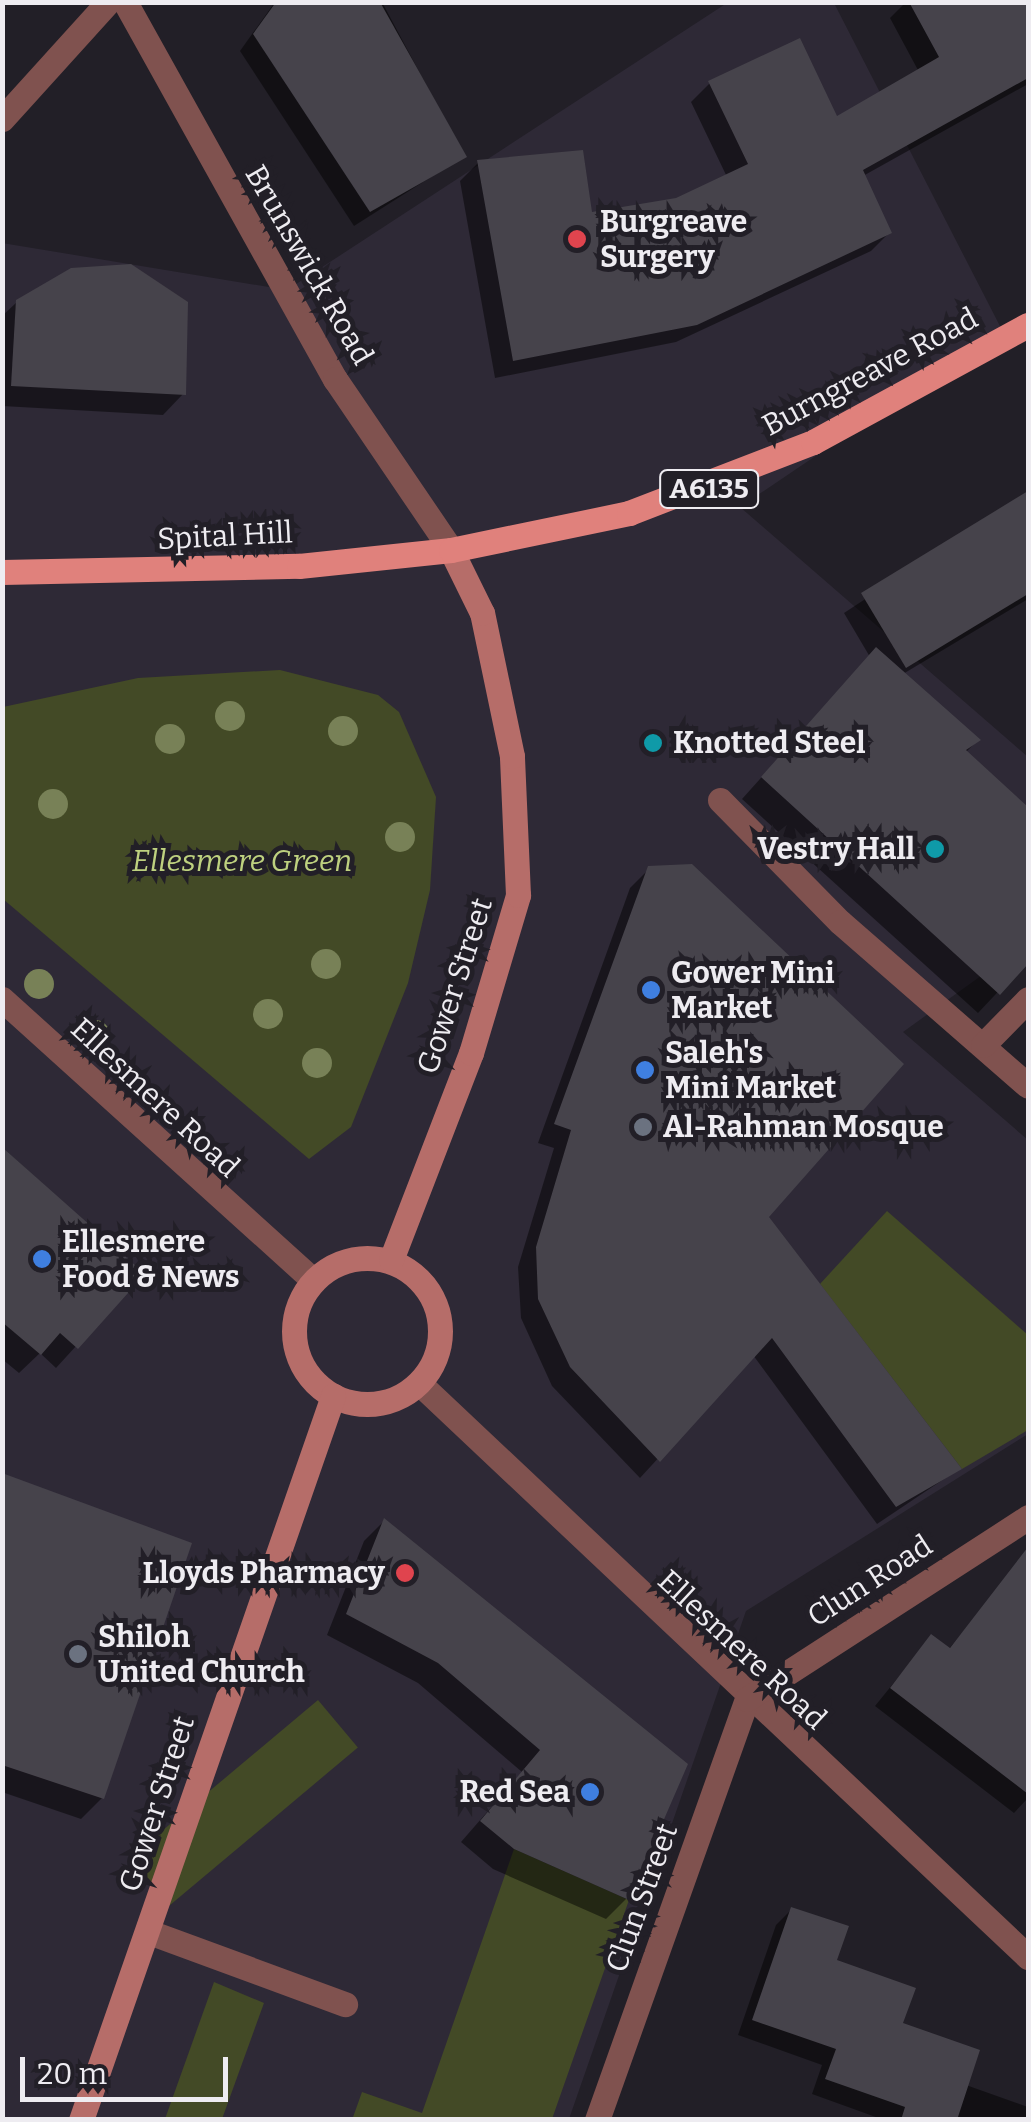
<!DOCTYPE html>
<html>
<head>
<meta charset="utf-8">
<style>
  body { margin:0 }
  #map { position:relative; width:1031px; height:2122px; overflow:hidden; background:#221f27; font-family:Bitter,serif }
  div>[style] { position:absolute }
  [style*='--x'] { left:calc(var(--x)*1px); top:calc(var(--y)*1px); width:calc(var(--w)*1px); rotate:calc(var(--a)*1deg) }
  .built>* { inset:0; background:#2e2936 }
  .green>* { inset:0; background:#434a26; transform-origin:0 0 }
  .shadow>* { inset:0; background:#0007 }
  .building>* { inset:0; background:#46434b }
  .lane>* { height:25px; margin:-12.5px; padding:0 12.5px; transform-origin:12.5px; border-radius:12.5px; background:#80524f }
  .street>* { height:25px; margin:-12.5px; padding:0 12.5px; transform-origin:12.5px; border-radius:12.5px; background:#80524f }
  .secondary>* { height:25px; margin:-12.5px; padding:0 12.5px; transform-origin:12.5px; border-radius:12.5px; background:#b66d69 }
  .secondary>.ring { margin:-12.5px; padding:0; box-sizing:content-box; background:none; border:25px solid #b66d69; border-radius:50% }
  .primary>* { height:25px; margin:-12.5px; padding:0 12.5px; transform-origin:12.5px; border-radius:12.5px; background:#e0817c }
  .trees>* { width:30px; height:30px; margin:-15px; border-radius:50%; background:#788157 }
  .dots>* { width:28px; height:28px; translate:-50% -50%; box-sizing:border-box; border:5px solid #221f27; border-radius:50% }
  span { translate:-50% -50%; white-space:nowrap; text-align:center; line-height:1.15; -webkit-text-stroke:10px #221f27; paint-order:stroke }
  .shield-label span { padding:2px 8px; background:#221f27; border:2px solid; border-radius:8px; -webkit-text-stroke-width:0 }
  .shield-label { font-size:28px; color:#eeecf1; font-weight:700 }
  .poi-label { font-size:30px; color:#eeecf1; font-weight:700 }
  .left { translate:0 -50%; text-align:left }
  .right { translate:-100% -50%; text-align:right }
  .street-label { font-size:30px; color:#eeecf1 }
  .park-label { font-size:30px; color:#bed17f; font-style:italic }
  .frame { position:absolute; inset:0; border:5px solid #eeecf1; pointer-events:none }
  .scale { position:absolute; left:20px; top:2057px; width:208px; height:45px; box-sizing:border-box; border:5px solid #eeecf1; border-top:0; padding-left:12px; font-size:30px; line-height:35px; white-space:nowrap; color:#eeecf1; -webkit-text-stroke:8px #221f27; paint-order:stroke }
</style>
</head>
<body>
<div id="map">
  <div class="built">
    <i style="clip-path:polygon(727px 3px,834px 3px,1002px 330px,740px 507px,1028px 757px,1028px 942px,903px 1032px,1028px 1140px,1028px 1434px,746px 1611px,569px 2119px,3px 2119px,2px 243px,287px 290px)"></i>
  </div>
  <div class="green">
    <i style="clip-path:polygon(280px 670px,378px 695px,399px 712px,436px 797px,430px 890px,408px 983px,351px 1127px,309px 1159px,3px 899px,3px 707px,138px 678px)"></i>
    <i style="clip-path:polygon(887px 1211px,1028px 1335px,1028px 1430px,962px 1469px,820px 1284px)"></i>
    <i style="left:318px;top:1700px;width:62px;height:247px;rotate:50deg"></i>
    <i style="clip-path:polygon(514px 1849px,629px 1900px,552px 2119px,352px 2120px,362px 2092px,422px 2113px)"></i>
    <i style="clip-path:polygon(214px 1982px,264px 2003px,222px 2119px,165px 2119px)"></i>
  </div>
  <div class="shadow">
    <i style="clip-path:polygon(275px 2px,382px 2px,464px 156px,354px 226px,240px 51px)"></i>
    <i style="clip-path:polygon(906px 2px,997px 2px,1005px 17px,1028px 4px,1028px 84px,863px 176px,889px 233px,871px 251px,676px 342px,495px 378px,460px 181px,478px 163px,590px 215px,677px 200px,727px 177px,691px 102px,710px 83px,836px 119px,919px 72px,890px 18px)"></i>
    <i style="clip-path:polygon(17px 302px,183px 394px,163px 415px,2px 406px,2px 316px)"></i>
    <i style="clip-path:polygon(1028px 492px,1028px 599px,903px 674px,977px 741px,965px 753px,1028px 811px,1028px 960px,978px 1013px,742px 799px,870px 657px,844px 613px)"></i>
    <i style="clip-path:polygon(649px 869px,766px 1217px,959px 1469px,877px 1524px,753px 1355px,640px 1478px,552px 1386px,521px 1318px,518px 1267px,554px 1148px,538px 1143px,630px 888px)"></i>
    <i style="clip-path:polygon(2px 1147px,142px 1274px,56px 1368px,40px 1353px,19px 1373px,2px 1359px)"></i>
    <i style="clip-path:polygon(2px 1479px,102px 1798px,81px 1819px,2px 1792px)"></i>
    <i style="clip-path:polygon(384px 1521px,685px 1765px,627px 1898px,606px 1919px,493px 1869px,461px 1842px,522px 1772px,418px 1683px,327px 1635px,364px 1541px)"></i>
    <i style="clip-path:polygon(1010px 1575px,1028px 1589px,1028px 1798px,1014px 1813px,875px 1706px,931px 1637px,948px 1650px)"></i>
    <i style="clip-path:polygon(792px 1909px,834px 1962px,966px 2085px,1028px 2107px,1028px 2120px,884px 2120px,812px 2094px,822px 2065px,738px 2035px,776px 1925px)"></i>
  </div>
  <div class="building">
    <i style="clip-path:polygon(276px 2px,380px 2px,467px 157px,370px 212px,253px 34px)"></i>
    <i style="clip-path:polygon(909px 2px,1028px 2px,1028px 78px,863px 170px,892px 233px,697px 325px,513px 361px,477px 160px,583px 150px,592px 212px,676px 198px,748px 164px,708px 81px,800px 38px,837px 116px,939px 57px)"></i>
    <i style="clip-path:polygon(131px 264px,188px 302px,186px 395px,11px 386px,16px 300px,71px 268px)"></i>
    <i style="clip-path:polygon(1028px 491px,1028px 594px,906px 668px,861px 593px)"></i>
    <i style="clip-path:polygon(876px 647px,981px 740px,966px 750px,1028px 807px,1028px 964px,1000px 995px,761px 777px)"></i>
    <i style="clip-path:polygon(692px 864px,904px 1064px,769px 1217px,962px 1469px,896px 1507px,772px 1338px,660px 1462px,570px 1367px,538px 1299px,536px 1247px,571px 1130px,554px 1124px,648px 866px)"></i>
    <i style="clip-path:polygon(2px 1147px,145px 1274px,78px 1349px,60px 1333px,41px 1355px,2px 1322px)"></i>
    <i style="clip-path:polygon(2px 1473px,192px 1543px,104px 1799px,2px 1765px)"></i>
    <i style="clip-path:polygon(384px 1518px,688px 1764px,629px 1900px,514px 1849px,480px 1821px,540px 1750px,438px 1663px,346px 1614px)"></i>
    <i style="clip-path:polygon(1028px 1547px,1028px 1794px,890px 1688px,931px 1634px,950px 1648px)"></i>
    <i style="clip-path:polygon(791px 1907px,849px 1926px,837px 1960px,916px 1988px,903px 2023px,980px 2050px,957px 2120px,901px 2120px,905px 2107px,825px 2079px,836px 2049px,752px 2020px)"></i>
  </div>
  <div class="lane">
    <i style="--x:149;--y:1932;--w:209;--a:20.2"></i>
  </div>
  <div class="street">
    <i style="--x:125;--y:2;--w:432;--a:60.9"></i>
    <i style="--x:335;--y:379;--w:207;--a:55.8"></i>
    <i style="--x:2;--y:119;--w:158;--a:-47.8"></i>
    <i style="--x:720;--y:800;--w:171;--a:45.5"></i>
    <i style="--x:840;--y:922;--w:249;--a:41.1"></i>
    <i style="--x:2;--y:999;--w:419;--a:42.1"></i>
    <i style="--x:983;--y:1045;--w:64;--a:-45.6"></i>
    <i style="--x:419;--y:1383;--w:837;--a:43.31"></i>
    <i style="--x:597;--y:2120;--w:447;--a:-70.4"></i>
    <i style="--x:747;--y:1699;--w:335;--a:-32.9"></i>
  </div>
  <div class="secondary">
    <i class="ring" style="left:294px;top:1258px;width:121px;height:121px"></i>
    <i style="--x:391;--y:1260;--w:222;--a:-68.9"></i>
    <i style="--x:471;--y:1053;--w:165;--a:-73.4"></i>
    <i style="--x:518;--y:895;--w:139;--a:-92.5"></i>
    <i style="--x:512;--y:756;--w:146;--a:-101.8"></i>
    <i style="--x:482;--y:613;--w:70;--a:-116.2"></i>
    <i style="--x:81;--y:2120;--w:767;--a:-70.81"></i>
  </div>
  <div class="primary">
    <i style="--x:2;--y:572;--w:297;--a:-1.2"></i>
    <i style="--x:299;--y:566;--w:153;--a:-6"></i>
    <i style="--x:451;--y:550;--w:182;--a:-11.7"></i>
    <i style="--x:629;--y:513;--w:197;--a:-21.1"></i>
    <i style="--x:813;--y:442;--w:245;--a:-28.6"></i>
  </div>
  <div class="trees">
    <i style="left:230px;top:716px"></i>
    <i style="left:343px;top:731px"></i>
    <i style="left:170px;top:739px"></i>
    <i style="left:53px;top:804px"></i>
    <i style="left:400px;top:837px"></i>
    <i style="left:326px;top:964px"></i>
    <i style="left:39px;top:984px"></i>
    <i style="left:268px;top:1014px"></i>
    <i style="left:95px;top:1035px"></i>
    <i style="left:317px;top:1063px"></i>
  </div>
  <div class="dots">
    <i style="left:577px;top:239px;background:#e0444e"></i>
    <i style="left:653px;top:743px;background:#0f9aa8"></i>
    <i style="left:935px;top:849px;background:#0f9aa8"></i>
    <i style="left:651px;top:990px;background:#3f7fe0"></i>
    <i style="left:645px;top:1070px;background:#3f7fe0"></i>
    <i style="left:643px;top:1127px;background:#6b7280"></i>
    <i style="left:42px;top:1259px;background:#3f7fe0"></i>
    <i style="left:405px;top:1573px;background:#e0444e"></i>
    <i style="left:78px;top:1654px;background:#6b7280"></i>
    <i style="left:590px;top:1792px;background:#3f7fe0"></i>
  </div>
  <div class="shield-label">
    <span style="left:709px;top:489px">A6135</span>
  </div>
  <div class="poi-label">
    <span class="left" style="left:600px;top:239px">Burgreave<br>Surgery</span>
    <span class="left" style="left:673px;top:743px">Knotted Steel</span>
    <span class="right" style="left:915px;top:849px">Vestry Hall</span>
    <span class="left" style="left:671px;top:990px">Gower Mini<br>Market</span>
    <span class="left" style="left:665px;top:1070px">Saleh's<br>Mini Market</span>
    <span class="left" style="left:663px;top:1127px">Al-Rahman Mosque</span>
    <span class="left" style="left:62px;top:1259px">Ellesmere<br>Food &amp; News</span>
    <span class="right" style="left:385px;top:1573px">Lloyds Pharmacy</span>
    <span class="left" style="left:98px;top:1654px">Shiloh<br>United Church</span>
    <span class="right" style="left:570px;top:1792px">Red Sea</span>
  </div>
  <div class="street-label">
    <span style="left:309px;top:265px;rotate:60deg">Brunswick Road</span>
    <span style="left:870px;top:372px;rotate:-28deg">Burngreave Road</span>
    <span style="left:225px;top:536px;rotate:-3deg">Spital Hill</span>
    <span style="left:455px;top:986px;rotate:-72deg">Gower Street</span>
    <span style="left:155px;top:1098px;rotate:43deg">Ellesmere Road</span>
    <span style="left:870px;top:1581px;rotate:-33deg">Clun Road</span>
    <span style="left:742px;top:1650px;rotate:43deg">Ellesmere Road</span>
    <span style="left:157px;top:1804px;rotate:-72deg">Gower Street</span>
    <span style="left:642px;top:1898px;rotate:-70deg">Clun Street</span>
  </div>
  <div class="park-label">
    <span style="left:242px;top:861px">Ellesmere Green</span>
  </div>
  <div class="frame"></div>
  <div class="scale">20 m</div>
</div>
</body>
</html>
